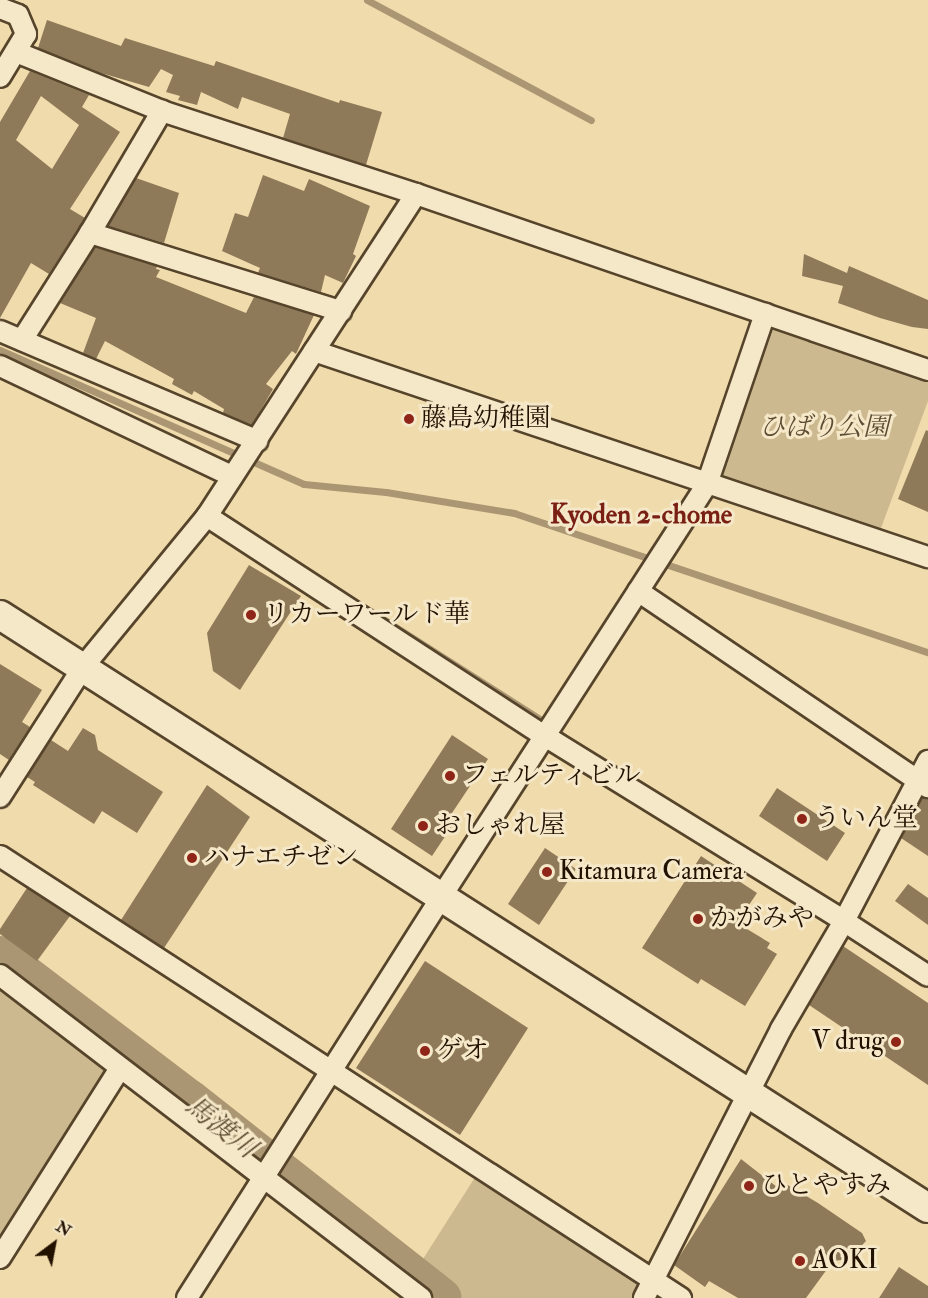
<!DOCTYPE html>
<meta charset="utf-8">
<style>
body{margin:0}
#map{position:relative;width:928px;height:1298px;overflow:hidden;background:#f0dbac;font-family:"IM FELL Double Pica","Noto Serif JP",serif}
div>[style]{position:absolute}
.green>*{inset:0;background:#cdb98f}
.stream>*{height:7px;margin:-3.5px;padding:0 3.5px;transform-origin:3.5px;border-radius:3.5px;background:#aa9672}
.river>*{height:40px;margin:-20px;padding:0 20px;transform-origin:20px;border-radius:20px;background:#aa9672}
.building>*{inset:0;background:#8e7a59}
.roads{filter:drop-shadow(2px 0 #56442b) drop-shadow(-2px 0 #56442b) drop-shadow(0 2px #56442b) drop-shadow(0 -2px #56442b)}
.street>*{height:20px;margin:-10px;padding:0 10px;transform-origin:10px;border-radius:10px;background:#f5e8c9}
.secondary>*{height:28px;margin:-14px;padding:0 14px;transform-origin:14px;border-radius:14px;background:#f5e8c9}
.dots>*{width:16px;height:16px;translate:-50% -50%;box-sizing:border-box;border:3px solid #f5e8c9;border-radius:50%}
span{translate:-50% -50%;white-space:nowrap;text-align:center;line-height:1.15;-webkit-text-stroke:6px #f5e8c9;paint-order:stroke}
.poi-label{font-size:26px;color:#231100}
.left{translate:0 -50%;text-align:left}
.right{translate:-100% -50%;text-align:right}
.park-label{font-size:26px;color:#5e4c32;font-style:italic}
.neighbourhood-label{font-size:27px;color:#7a1f14;font-weight:700}
.water-label{font-size:27px;color:#604d33;font-style:italic}
.north{position:absolute;left:24px;top:1214px;width:60px;height:60px;-webkit-text-stroke:4px #f5e8c9;paint-order:stroke;rotate:32deg;font-size:16px;font-weight:700;line-height:24px;text-align:center;color:#231100}
.north::after{content:'';display:block;margin:auto;width:21px;height:27px;background:#231100;clip-path:polygon(50% 0,100% 100%,50% 72%,0 100%)}
</style>
<div id="map">
<div class="green">
<i style="clip-path:polygon(765px 314px,928px 370px,928px 401px,877px 539px,707px 484px)"></i>
<i style="clip-path:polygon(0 979px,115px 1069px,0 1251px)"></i>
<i style="clip-path:polygon(479px 1171px,680px 1298px,451px 1298px,416px 1270px)"></i>
</div>
<div class="stream">
<i style="left:367px;top:0;width:254px;rotate:28.2deg"></i>
<i style="left:0;top:350px;width:332px;rotate:23.8deg"></i>
<i style="left:304px;top:484px;width:82px;rotate:5.6deg"></i>
<i style="left:386px;top:492px;width:130px;rotate:9.3deg"></i>
<i style="left:514px;top:513px;width:437px;rotate:18.6deg"></i>
<i style="left:364px;top:607px;width:218px;rotate:32.5deg"></i>
<i style="left:548px;top:724px;width:26px;rotate:39deg"></i>
</div>
<div class="river">
<i style="left:0;top:956px;width:238px;rotate:37.2deg"></i>
<i style="left:190px;top:1100px;width:320px;rotate:38.2deg"></i>
</div>
<div class="building">
<i style="clip-path:polygon(47px 20px,121px 46px,125px 38px,214px 66px,216px 61px,339px 103px,340px 100px,382px 112px,366px 165px,283px 138px,290px 114px,242px 97px,238px 109px,201px 92px,197px 105px,178px 100px,180px 96px,166px 92px,173px 75px,161px 69px,149px 87px,101px 73px,38px 48px)"></i>
<i style="clip-path:polygon(evenodd,30px 71px,89px 95px,82px 107px,120px 132px,70px 209px,85px 218px,49px 274px,31px 263px,0 318px,0 122px,30px 71px,41px 96px,79px 125px,52px 169px,16px 140px,41px 96px)"></i>
<i style="clip-path:polygon(263px 175px,304px 191px,309px 179px,370px 206px,353px 254px,356px 256px,343px 283px,325px 275px,321px 292px,258px 273px,260px 268px,222px 251px,235px 213px,248px 217px)"></i>
<i style="clip-path:polygon(136px 178px,179px 193px,164px 243px,108px 226px)"></i>
<i style="clip-path:polygon(95px 247px,157px 266px,156px 269px,160px 270px,156px 277px,246px 313px,254px 297px,314px 315px,296px 354px,292px 351px,266px 384px,273px 389px,252px 425px,223px 413px,224px 409px,194px 391px,192px 395px,172px 384px,174px 379px,105px 341px,96px 359px,83px 353px,96px 318px,60px 303px)"></i>
<i style="clip-path:polygon(804px 254px,847px 273px,849px 266px,928px 300px,928px 329px,912px 327px,880px 318px,838px 303px,843px 286px,802px 276px)"></i>
<i style="clip-path:polygon(926px 430px,928px 431px,928px 512px,898px 499px)"></i>
<i style="clip-path:polygon(249px 565px,301px 596px,240px 690px,213px 671px,207px 633px)"></i>
<i style="clip-path:polygon(0 664px,42px 690px,22px 722px,30px 727px,9px 760px,0 754px)"></i>
<i style="clip-path:polygon(83px 728px,95px 735px,98px 750px,163px 792px,137px 833px,102px 811px,94px 824px,33px 785px,35px 782px,27px 777px,51px 740px,68px 751px)"></i>
<i style="clip-path:polygon(452px 735px,488px 759px,448px 819px,454px 823px,432px 856px,391px 829px)"></i>
<i style="clip-path:polygon(207px 785px,250px 817px,164px 948px,121px 920px)"></i>
<i style="clip-path:polygon(777px 788px,845px 833px,827px 861px,759px 816px)"></i>
<i style="clip-path:polygon(922px 797px,928px 799px,928px 856px,901px 838px)"></i>
<i style="clip-path:polygon(545px 848px,576px 869px,539px 925px,508px 904px)"></i>
<i style="clip-path:polygon(701px 856px,757px 893px,737px 923px,770px 943px,767px 948px,777px 954px,745px 1006px,701px 979px,698px 984px,642px 948px)"></i>
<i style="clip-path:polygon(908px 884px,928px 898px,928px 925px,895px 901px)"></i>
<i style="clip-path:polygon(27px 888px,70px 916px,37px 961px,0 934px,0 929px)"></i>
<i style="clip-path:polygon(843px 946px,928px 1003px,928px 1085px,809px 1005px)"></i>
<i style="clip-path:polygon(425px 961px,528px 1028px,460px 1135px,356px 1068px)"></i>
<i style="clip-path:polygon(741px 1159px,777px 1187px,781px 1181px,818px 1203px,862px 1233px,866px 1241px,849px 1259px,833px 1261px,806px 1298px,738px 1298px,709px 1281px,705px 1287px,674px 1265px)"></i>
<i style="clip-path:polygon(899px 1267px,928px 1286px,928px 1298px,879px 1298px)"></i>
</div>
<div class="roads">
<div class="street">
<i style="left:0;top:8px;width:19px;rotate:21deg"></i>
<i style="left:18px;top:15px;width:21px;rotate:67deg"></i>
<i style="left:26px;top:34px;width:50px;rotate:121.2deg"></i>
<i style="left:16px;top:52px;width:157px;rotate:22deg"></i>
<i style="left:162px;top:111px;width:267px;rotate:18.1deg"></i>
<i style="left:416px;top:194px;width:541px;rotate:18.97deg"></i>
<i style="left:90px;top:233px;width:263px;rotate:17.3deg"></i>
<i style="left:0;top:331px;width:280px;rotate:23.1deg"></i>
<i style="left:22px;top:340px;width:127px;rotate:-57.6deg"></i>
<i style="left:90px;top:233px;width:142px;rotate:-59.5deg"></i>
<i style="left:314px;top:351px;width:648px;rotate:18.55deg"></i>
<i style="left:0;top:366px;width:257px;rotate:25.4deg"></i>
<i style="left:207px;top:516px;width:403px;rotate:33.1deg"></i>
<i style="left:545px;top:736px;width:352px;rotate:31.7deg"></i>
<i style="left:844px;top:921px;width:100px;rotate:33.2deg"></i>
<i style="left:638px;top:591px;width:350px;rotate:34.1deg"></i>
<i style="left:0;top:797px;width:154px;rotate:-57.4deg"></i>
<i style="left:83px;top:667px;width:195px;rotate:-50.6deg"></i>
<i style="left:207px;top:516px;width:384px;rotate:-57deg"></i>
<i style="left:0;top:856px;width:812px;rotate:32.99deg"></i>
<i style="left:0;top:975px;width:531px;rotate:37.5deg"></i>
<i style="left:0;top:1258px;width:225px;rotate:-57.7deg"></i>
<i style="left:187px;top:1298px;width:475px;rotate:-57.6deg"></i>
<i style="left:441px;top:897px;width:491px;rotate:-57.2deg"></i>
<i style="left:707px;top:484px;width:180px;rotate:-71.2deg"></i>
<i style="left:644px;top:1298px;width:302px;rotate:-63deg"></i>
<i style="left:781px;top:1029px;width:125px;rotate:-59.7deg"></i>
<i style="left:844px;top:921px;width:181px;rotate:-62.3deg"></i>
</div>
<div class="secondary">
<i style="left:0;top:615px;width:1101px;rotate:32.58deg"></i>
</div>
</div>
<div class="dots">
<i style="left:409px;top:419px;background:#8f2418"></i>
<i style="left:251px;top:615px;background:#8f2418"></i>
<i style="left:450px;top:776px;background:#8f2418"></i>
<i style="left:802px;top:819px;background:#8f2418"></i>
<i style="left:423px;top:826px;background:#8f2418"></i>
<i style="left:192px;top:858px;background:#8f2418"></i>
<i style="left:547px;top:872px;background:#8f2418"></i>
<i style="left:698px;top:919px;background:#8f2418"></i>
<i style="left:896px;top:1042px;background:#8f2418"></i>
<i style="left:425px;top:1051px;background:#8f2418"></i>
<i style="left:749px;top:1186px;background:#8f2418"></i>
<i style="left:800px;top:1261px;background:#8f2418"></i>
</div>
<div class="poi-label">
<span class="left" style="left:421px;top:419px">藤島幼稚園</span>
<span class="left" style="left:263px;top:615px">リカーワールド華</span>
<span class="left" style="left:462px;top:776px">フェルティビル</span>
<span class="left" style="left:814px;top:819px">ういん堂</span>
<span class="left" style="left:435px;top:826px">おしゃれ屋</span>
<span class="left" style="left:204px;top:858px">ハナエチゼン</span>
<span class="left" style="left:559px;top:872px">Kitamura Camera</span>
<span class="left" style="left:710px;top:919px">かがみや</span>
<span class="right" style="left:884px;top:1042px">V drug</span>
<span class="left" style="left:437px;top:1051px">ゲオ</span>
<span class="left" style="left:761px;top:1186px">ひとやすみ</span>
<span class="left" style="left:812px;top:1261px">AOKI</span>
</div>
<div class="park-label">
<span style="left:824px;top:428px">ひばり公園</span>
</div>
<div class="neighbourhood-label">
<span style="left:641px;top:515px">Kyoden 2-chome</span>
</div>
<div class="water-label">
<span style="left:221px;top:1127px;rotate:38deg">馬渡川</span>
</div>
<div class="north">N</div>
</div>
